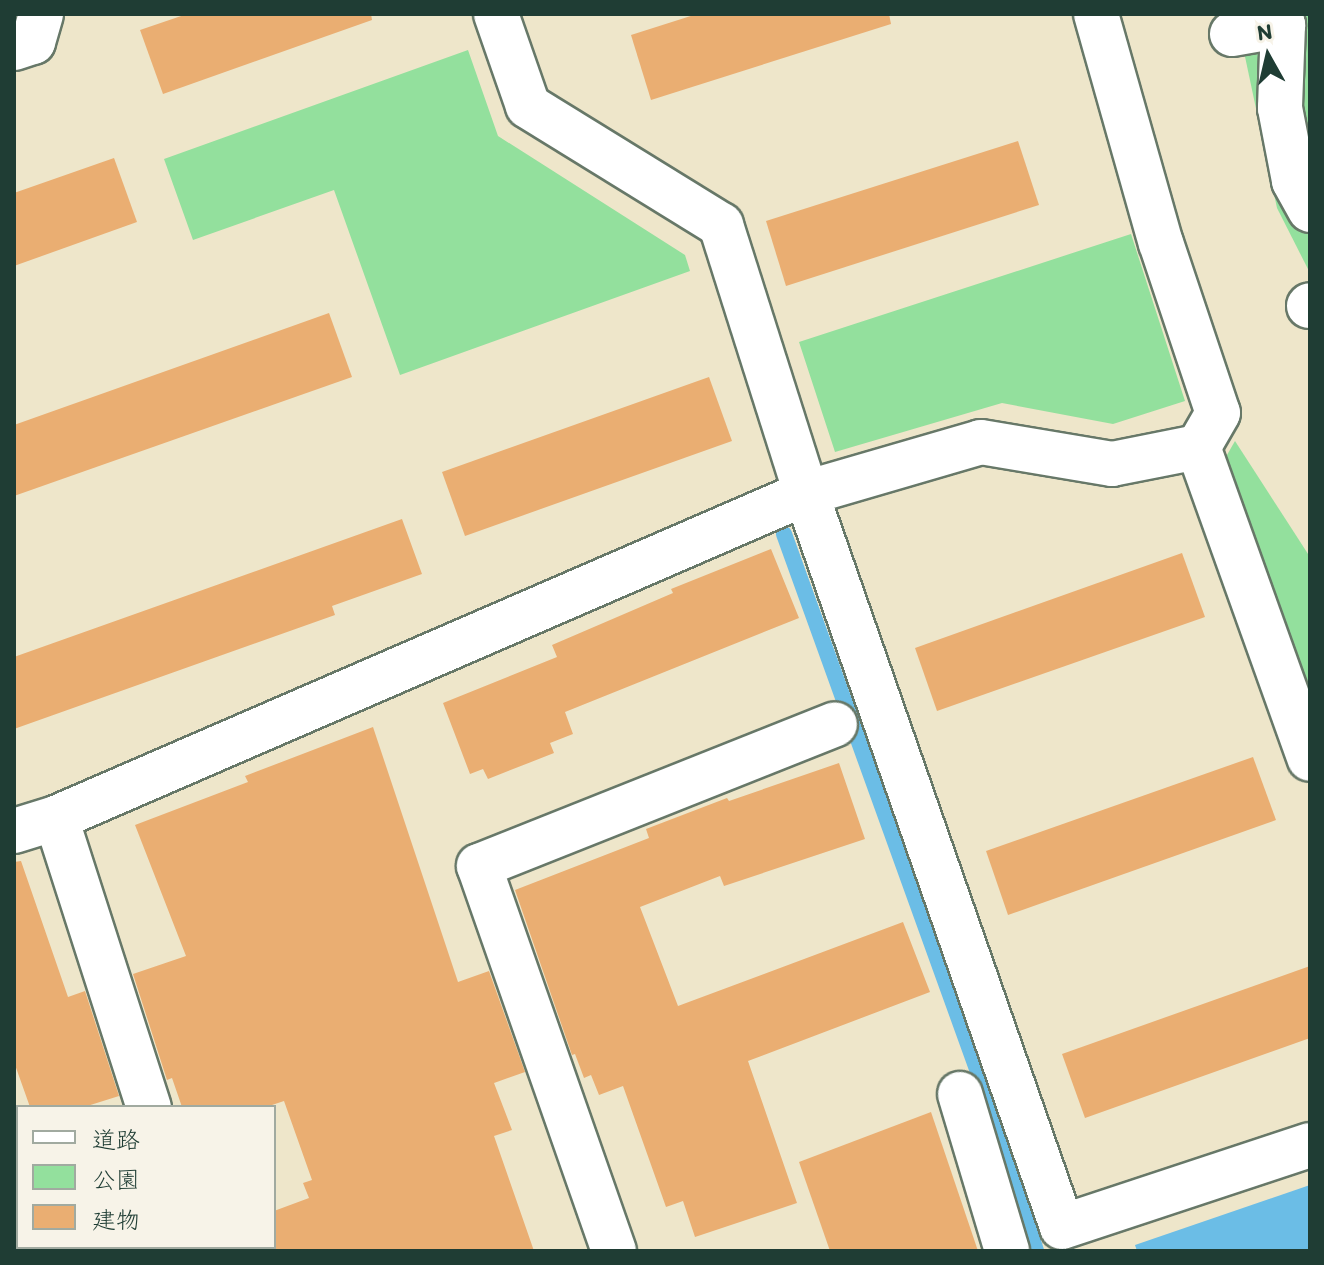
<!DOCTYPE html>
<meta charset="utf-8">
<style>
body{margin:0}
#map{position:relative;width:1324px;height:1265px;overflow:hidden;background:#eee6ca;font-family:Itim,"Klee One",sans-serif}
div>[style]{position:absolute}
.green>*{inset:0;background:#93e09d}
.water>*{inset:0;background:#6bbde6}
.stream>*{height:16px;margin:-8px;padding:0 8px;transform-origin:8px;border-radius:8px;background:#6bbde6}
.building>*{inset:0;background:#eaae72}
.roads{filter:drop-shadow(2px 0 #677868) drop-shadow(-2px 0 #677868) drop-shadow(0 2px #677868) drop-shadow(0 -2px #677868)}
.street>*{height:44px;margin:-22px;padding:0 22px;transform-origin:22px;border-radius:22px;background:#fff}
span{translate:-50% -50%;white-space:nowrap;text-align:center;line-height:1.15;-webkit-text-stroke:6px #f7f3e8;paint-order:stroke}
.frame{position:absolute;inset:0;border:16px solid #1f3d34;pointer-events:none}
.legend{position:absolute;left:16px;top:1105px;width:260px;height:144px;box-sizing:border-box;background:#f7f3e8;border:2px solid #a1aaa0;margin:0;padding:10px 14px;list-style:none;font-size:24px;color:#1f3d34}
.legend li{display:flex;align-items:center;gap:16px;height:40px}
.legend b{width:40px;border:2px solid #a1aaa0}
.north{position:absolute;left:1228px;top:16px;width:80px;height:80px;-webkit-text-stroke:6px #f7f3e8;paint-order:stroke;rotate:352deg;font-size:22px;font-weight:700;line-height:32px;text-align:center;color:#1f3d34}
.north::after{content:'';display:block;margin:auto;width:28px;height:36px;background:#1f3d34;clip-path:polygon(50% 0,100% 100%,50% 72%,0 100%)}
</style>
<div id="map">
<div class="green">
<i style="clip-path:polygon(1236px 14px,1310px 14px,1310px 273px,1277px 208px)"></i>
<i style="clip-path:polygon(468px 50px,498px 136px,685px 255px,690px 271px,400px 375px,334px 190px,193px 240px,164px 159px)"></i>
<i style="clip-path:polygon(1131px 234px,1185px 401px,1113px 424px,1002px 403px,835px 452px,799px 342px)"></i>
<i style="clip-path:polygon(1235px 441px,1310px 557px,1310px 720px,1219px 469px)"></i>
</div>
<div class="water">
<i style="clip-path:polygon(1310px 1185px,1310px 1251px,1137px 1251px,1135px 1245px)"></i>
</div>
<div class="stream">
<i style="left:784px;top:534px;width:598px;rotate:70.17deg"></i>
<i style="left:987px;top:1097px;width:162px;rotate:72.3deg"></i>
</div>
<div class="building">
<i style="clip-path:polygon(187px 14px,371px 14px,372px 20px,163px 94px,140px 30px)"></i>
<i style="clip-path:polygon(697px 14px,889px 14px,891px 24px,651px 100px,631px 35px)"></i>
<i style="clip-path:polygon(1018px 141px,1039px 205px,786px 286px,766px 221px)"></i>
<i style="clip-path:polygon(114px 158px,137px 222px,14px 266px,14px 193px)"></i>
<i style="clip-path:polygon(329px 313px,352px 377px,14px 496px,14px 425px)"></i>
<i style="clip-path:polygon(709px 377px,732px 441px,465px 536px,442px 472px)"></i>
<i style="clip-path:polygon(402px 519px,422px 574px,332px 606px,335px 615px,14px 729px,14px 657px)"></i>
<i style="clip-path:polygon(771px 549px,799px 618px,565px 712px,573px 734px,550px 743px,554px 753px,488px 779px,483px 769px,470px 774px,443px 703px,557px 657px,552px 645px,673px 593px,671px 589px)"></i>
<i style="clip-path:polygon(1182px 553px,1205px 617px,937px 711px,915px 648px)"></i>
<i style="clip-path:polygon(373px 727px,458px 982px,489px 971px,525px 1072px,494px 1083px,512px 1130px,494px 1136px,534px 1251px,274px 1251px,274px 1211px,309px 1198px,303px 1183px,312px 1180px,284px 1101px,266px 1107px,182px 1107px,172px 1078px,167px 1080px,133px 974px,186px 956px,135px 825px,248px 782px,245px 776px)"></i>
<i style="clip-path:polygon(1253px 757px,1276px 820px,1008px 915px,986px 851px)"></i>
<i style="clip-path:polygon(839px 763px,865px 839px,724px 886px,720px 876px,640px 907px,678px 1006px,903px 922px,930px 992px,748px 1061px,797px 1203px,695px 1237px,683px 1201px,666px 1207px,623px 1086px,599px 1095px,591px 1075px,584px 1078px,575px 1054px,572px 1055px,515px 890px,649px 838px,646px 829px,727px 798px,729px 801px)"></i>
<i style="clip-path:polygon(21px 861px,68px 997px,85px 991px,119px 1096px,84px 1107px,30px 1107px,14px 1062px,14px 862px)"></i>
<i style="clip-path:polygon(1310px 966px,1310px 1038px,1085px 1118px,1062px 1054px)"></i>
<i style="clip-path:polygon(931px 1112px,978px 1251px,830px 1251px,799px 1162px)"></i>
</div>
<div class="roads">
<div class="street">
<i style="left:496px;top:14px;width:97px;rotate:70.8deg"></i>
<i style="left:528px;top:106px;width:227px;rotate:31.7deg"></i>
<i style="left:721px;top:225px;width:281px;rotate:72.4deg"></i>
<i style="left:806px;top:493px;width:777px;rotate:70.77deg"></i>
<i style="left:1062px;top:1227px;width:261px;rotate:-18.3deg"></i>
<i style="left:1096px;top:14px;width:238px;rotate:74.2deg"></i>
<i style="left:1161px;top:243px;width:179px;rotate:71.5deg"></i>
<i style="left:1218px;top:413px;width:39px;rotate:120deg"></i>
<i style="left:1198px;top:447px;width:331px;rotate:70.3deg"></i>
<i style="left:1280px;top:14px;width:11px;rotate:75deg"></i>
<i style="left:1283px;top:25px;width:83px;rotate:92.1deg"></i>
<i style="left:1280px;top:108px;width:74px;rotate:79.1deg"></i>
<i style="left:1294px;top:181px;width:33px;rotate:61deg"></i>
<i style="left:1232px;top:34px;width:52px;rotate:-10deg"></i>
<i style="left:14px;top:48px;width:20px;rotate:-18deg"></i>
<i style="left:33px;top:42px;width:29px;rotate:-74deg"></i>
<i style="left:1309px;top:306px;width:1px;rotate:-45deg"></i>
<i style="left:56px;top:818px;width:304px;rotate:72.2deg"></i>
<i style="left:14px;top:831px;width:44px;rotate:-17.2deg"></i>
<i style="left:56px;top:818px;width:817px;rotate:-23.43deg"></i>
<i style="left:806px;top:493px;width:182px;rotate:-16.2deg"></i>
<i style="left:981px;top:442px;width:133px;rotate:9.5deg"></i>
<i style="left:1112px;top:464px;width:88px;rotate:-11.2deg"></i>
<i style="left:960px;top:1094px;width:164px;rotate:73.3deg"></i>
<i style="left:14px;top:1181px;width:14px;rotate:73deg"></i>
<i style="left:35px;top:1247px;width:4px;rotate:76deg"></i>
<i style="left:195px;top:1247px;width:4px;rotate:76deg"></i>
<i style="left:614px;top:1251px;width:408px;rotate:-109.3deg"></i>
<i style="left:479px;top:866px;width:383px;rotate:-21.7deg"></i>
</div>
</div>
<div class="frame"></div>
<ul class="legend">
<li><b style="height:10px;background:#fff"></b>道路</li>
<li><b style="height:22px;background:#93e09d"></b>公園</li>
<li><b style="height:22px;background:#eaae72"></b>建物</li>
</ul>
<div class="north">N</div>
</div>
